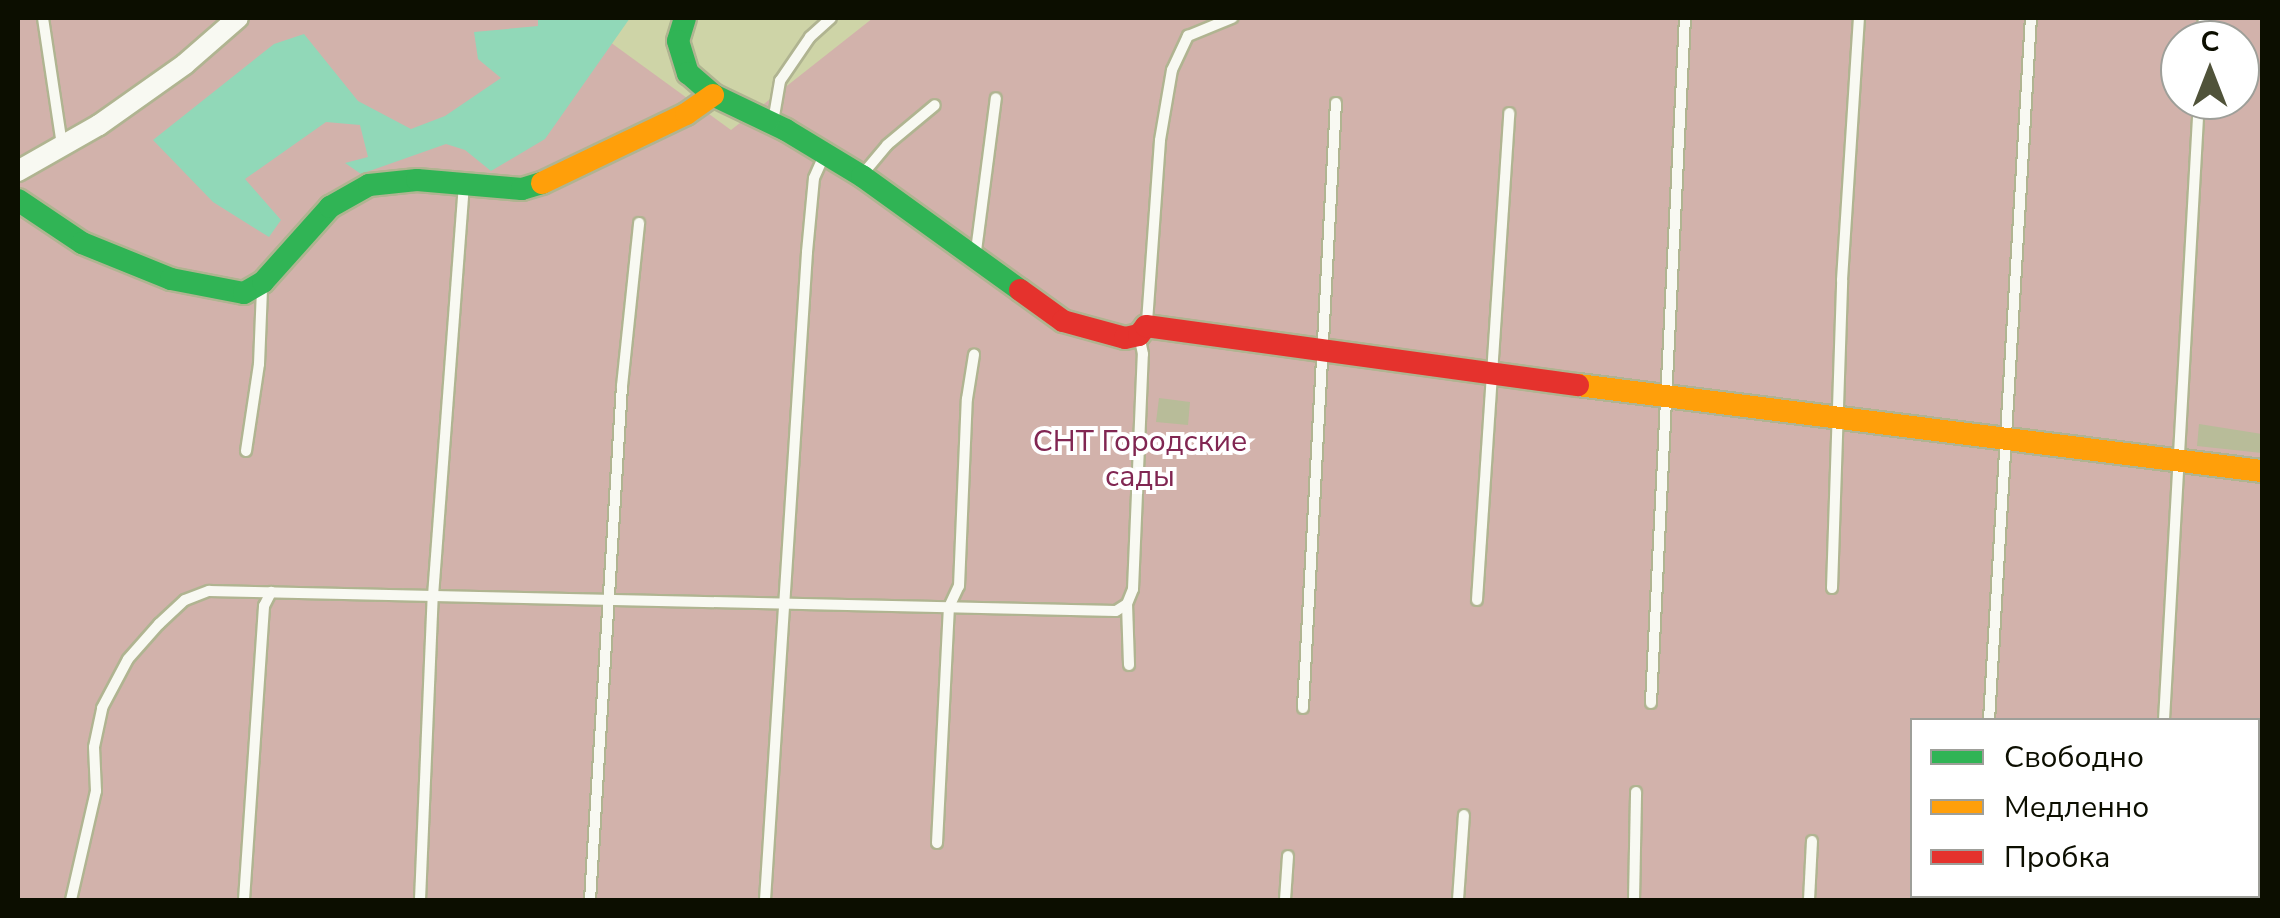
<!DOCTYPE html>
<meta charset="utf-8">
<style>
body{margin:0}
#map{position:relative;width:2280px;height:918px;overflow:hidden;background:#ced4a7;font-family:"Nunito Sans",sans-serif}
div>[style]{position:absolute}
.green>*{inset:0;background:#d2b2ab}
.water>*{inset:0;background:#91d8b8}
.building>*{inset:0;background:#b8bc99}
.roads{filter:drop-shadow(2px 0 #b0b491) drop-shadow(-2px 0 #b0b491) drop-shadow(0 2px #b0b491) drop-shadow(0 -2px #b0b491)}
.lane>*{height:10px;margin:-5px;padding:0 5px;transform-origin:5px;border-radius:5px;background:#f8f9f2}
.street>*{height:20px;margin:-10px;padding:0 10px;transform-origin:10px;border-radius:10px;background:#f8f9f2}
.fast>*{height:22px;margin:-11px;padding:0 11px;transform-origin:11px;border-radius:11px;background:#30b455}
.slow>*{height:22px;margin:-11px;padding:0 11px;transform-origin:11px;border-radius:11px;background:#ff9f0a}
.jam>*{height:22px;margin:-11px;padding:0 11px;transform-origin:11px;border-radius:11px;background:#e5322d}
span{translate:-50% -50%;white-space:nowrap;text-align:center;line-height:1.15;-webkit-text-stroke:8px #fff;paint-order:stroke}
.park-label{font-size:30px;color:#812652}
.frame{position:absolute;inset:0;border:20px solid #0c0e00;pointer-events:none}
.legend{position:absolute;left:1910px;top:718px;width:350px;height:180px;box-sizing:border-box;background:#fff;border:2px solid #9e9f99;margin:0;padding:12px 18px;list-style:none;font-size:30px;color:#0c0e00}
.legend li{display:flex;align-items:center;gap:20px;height:50px}
.legend b{width:50px;border:2px solid #9e9f99}
.north{position:absolute;left:2160px;top:20px;width:100px;height:100px;box-sizing:border-box;background:#fff;border:2px solid #9e9f99;border-radius:50%;rotate:0deg;font-size:28px;font-weight:700;line-height:40px;text-align:center;color:#0c0e00}
.north::after{content:'';display:block;margin:auto;width:35px;height:45px;background:#50533a;clip-path:polygon(50% 0,100% 100%,50% 72%,0 100%)}
</style>
<div id="map">
<div class="green">
<i style="clip-path:polygon(evenodd,18px 18px,577px 18px,731px 130px,873px 18px,2262px 18px,2262px 900px,18px 900px,18px 18px,2180px 40px,2240px 40px,2240px 100px,2180px 100px,2180px 40px,18px 18px,1912px 720px,2258px 720px,2258px 896px,1912px 896px,1912px 720px)"></i>
</div>
<div class="water">
<i style="clip-path:polygon(538px 18px,630px 18px,545px 139px,491px 171px,465px 150px,446px 144px,361px 174px,345px 163px,368px 157px,360px 125px,326px 122px,245px 179px,281px 220px,269px 237px,213px 202px,153px 140px,274px 44px,304px 34px,358px 101px,411px 129px,445px 116px,501px 78px,478px 59px,474px 32px,538px 26px)"></i>
</div>
<div class="building">
<i style="clip-path:polygon(1159px 398px,1190px 402px,1188px 425px,1156px 422px)"></i>
<i style="clip-path:polygon(2199px 424px,2262px 434px,2262px 453px,2197px 446px)"></i>
</div>
<div class="roads">
<div class="lane">
<i style="left:43px;top:18px;width:128px;rotate:81.5deg"></i>
<i style="left:2202px;top:40px;width:22px;rotate:-85deg"></i>
<i style="left:773px;top:122px;width:42px;rotate:-80.3deg"></i>
<i style="left:780px;top:81px;width:53px;rotate:-55.7deg"></i>
<i style="left:810px;top:37px;width:28px;rotate:-42deg"></i>
<i style="left:862px;top:175px;width:39px;rotate:-50deg"></i>
<i style="left:887px;top:145px;width:62px;rotate:-39.8deg"></i>
<i style="left:976px;top:251px;width:154px;rotate:-82.6deg"></i>
<i style="left:1147px;top:322px;width:182px;rotate:-85.9deg"></i>
<i style="left:1160px;top:140px;width:71px;rotate:-80.3deg"></i>
<i style="left:1172px;top:70px;width:38px;rotate:-65deg"></i>
<i style="left:1188px;top:36px;width:48px;rotate:-22.2deg"></i>
<i style="left:246px;top:451px;width:88px;rotate:-81.5deg"></i>
<i style="left:259px;top:364px;width:75px;rotate:-87.7deg"></i>
<i style="left:1832px;top:588px;width:308px;rotate:-88.1deg"></i>
<i style="left:1842px;top:280px;width:263px;rotate:-86.3deg"></i>
<i style="left:1477px;top:600px;width:488px;rotate:-86.2deg"></i>
<i style="left:1127px;top:604px;width:61px;rotate:88.1deg"></i>
<i style="left:1651px;top:703px;width:686px;rotate:-87.16deg"></i>
<i style="left:1303px;top:708px;width:606px;rotate:-86.88deg"></i>
<i style="left:1989px;top:720px;width:703px;rotate:-86.58deg"></i>
<i style="left:2164px;top:720px;width:621px;rotate:-86.77deg"></i>
<i style="left:937px;top:843px;width:236px;rotate:-87.1deg"></i>
<i style="left:949px;top:607px;width:23px;rotate:-65deg"></i>
<i style="left:959px;top:586px;width:187px;rotate:-87.6deg"></i>
<i style="left:967px;top:399px;width:45px;rotate:-81deg"></i>
<i style="left:2153px;top:896px;width:4px;rotate:90deg"></i>
<i style="left:71px;top:900px;width:112px;rotate:-77.1deg"></i>
<i style="left:96px;top:791px;width:44px;rotate:-92.6deg"></i>
<i style="left:94px;top:747px;width:40px;rotate:-78deg"></i>
<i style="left:102px;top:708px;width:55px;rotate:-62deg"></i>
<i style="left:128px;top:659px;width:47px;rotate:-48.5deg"></i>
<i style="left:159px;top:624px;width:35px;rotate:-43deg"></i>
<i style="left:185px;top:600px;width:26px;rotate:-21deg"></i>
<i style="left:209px;top:591px;width:907px;rotate:1.26deg"></i>
<i style="left:1116px;top:611px;width:13px;rotate:-32deg"></i>
<i style="left:1127px;top:604px;width:16px;rotate:-68deg"></i>
<i style="left:1133px;top:589px;width:235px;rotate:-87.6deg"></i>
<i style="left:1143px;top:354px;width:19px;rotate:-102deg"></i>
<i style="left:244px;top:900px;width:295px;rotate:-86.1deg"></i>
<i style="left:264px;top:606px;width:16px;rotate:-63deg"></i>
<i style="left:420px;top:900px;width:304px;rotate:-87.6deg"></i>
<i style="left:433px;top:596px;width:409px;rotate:-85.7deg"></i>
<i style="left:590px;top:900px;width:515px;rotate:-86.44deg"></i>
<i style="left:622px;top:386px;width:164px;rotate:-84deg"></i>
<i style="left:765px;top:900px;width:649px;rotate:-86.29deg"></i>
<i style="left:807px;top:252px;width:74px;rotate:-84.6deg"></i>
<i style="left:814px;top:178px;width:22px;rotate:-66deg"></i>
<i style="left:1285px;top:900px;width:44px;rotate:-86.1deg"></i>
<i style="left:1458px;top:900px;width:85px;rotate:-86deg"></i>
<i style="left:1634px;top:900px;width:108px;rotate:-88.9deg"></i>
<i style="left:1809px;top:900px;width:59px;rotate:-87.1deg"></i>
</div>
<div class="street">
<i style="left:18px;top:171px;width:93px;rotate:-29.6deg"></i>
<i style="left:99px;top:125px;width:105px;rotate:-35.3deg"></i>
<i style="left:185px;top:64px;width:70px;rotate:-41deg"></i>
</div>
<div class="fast">
<i style="left:685px;top:18px;width:24px;rotate:107deg"></i>
<i style="left:678px;top:41px;width:34px;rotate:73deg"></i>
<i style="left:688px;top:73px;width:33px;rotate:41deg"></i>
<i style="left:713px;top:95px;width:81px;rotate:25.6deg"></i>
<i style="left:786px;top:130px;width:89px;rotate:31.2deg"></i>
<i style="left:862px;top:176px;width:195px;rotate:35.8deg"></i>
<i style="left:18px;top:200px;width:77px;rotate:33.9deg"></i>
<i style="left:82px;top:243px;width:96px;rotate:22deg"></i>
<i style="left:171px;top:279px;width:74px;rotate:10.9deg"></i>
<i style="left:244px;top:293px;width:22px;rotate:-30deg"></i>
<i style="left:263px;top:282px;width:101px;rotate:-48.2deg"></i>
<i style="left:330px;top:207px;width:45px;rotate:-29.4deg"></i>
<i style="left:369px;top:185px;width:48px;rotate:-5.9deg"></i>
<i style="left:417px;top:180px;width:105px;rotate:4.9deg"></i>
<i style="left:522px;top:189px;width:21px;rotate:-17deg"></i>
</div>
<div class="slow">
<i style="left:542px;top:183px;width:160px;rotate:-25.6deg"></i>
<i style="left:686px;top:114px;width:33px;rotate:-35deg"></i>
<i style="left:1578px;top:385px;width:689px;rotate:7.17deg"></i>
</div>
<div class="jam">
<i style="left:1020px;top:290px;width:53px;rotate:35.8deg"></i>
<i style="left:1063px;top:321px;width:64px;rotate:15.3deg"></i>
<i style="left:1125px;top:338px;width:14px;rotate:-12deg"></i>
<i style="left:1139px;top:335px;width:11px;rotate:-52deg"></i>
<i style="left:1146px;top:326px;width:436px;rotate:7.8deg"></i>
</div>
</div>
<div class="park-label">
<span style="left:1140px;top:459px">СНТ Городские<br>сады</span>
</div>
<div class="frame"></div>
<ul class="legend">
<li><b style="height:12px;background:#30b455"></b>Свободно</li>
<li><b style="height:12px;background:#ff9f0a"></b>Медленно</li>
<li><b style="height:12px;background:#e5322d"></b>Пробка</li>
</ul>
<div class="north">С</div>
</div>
